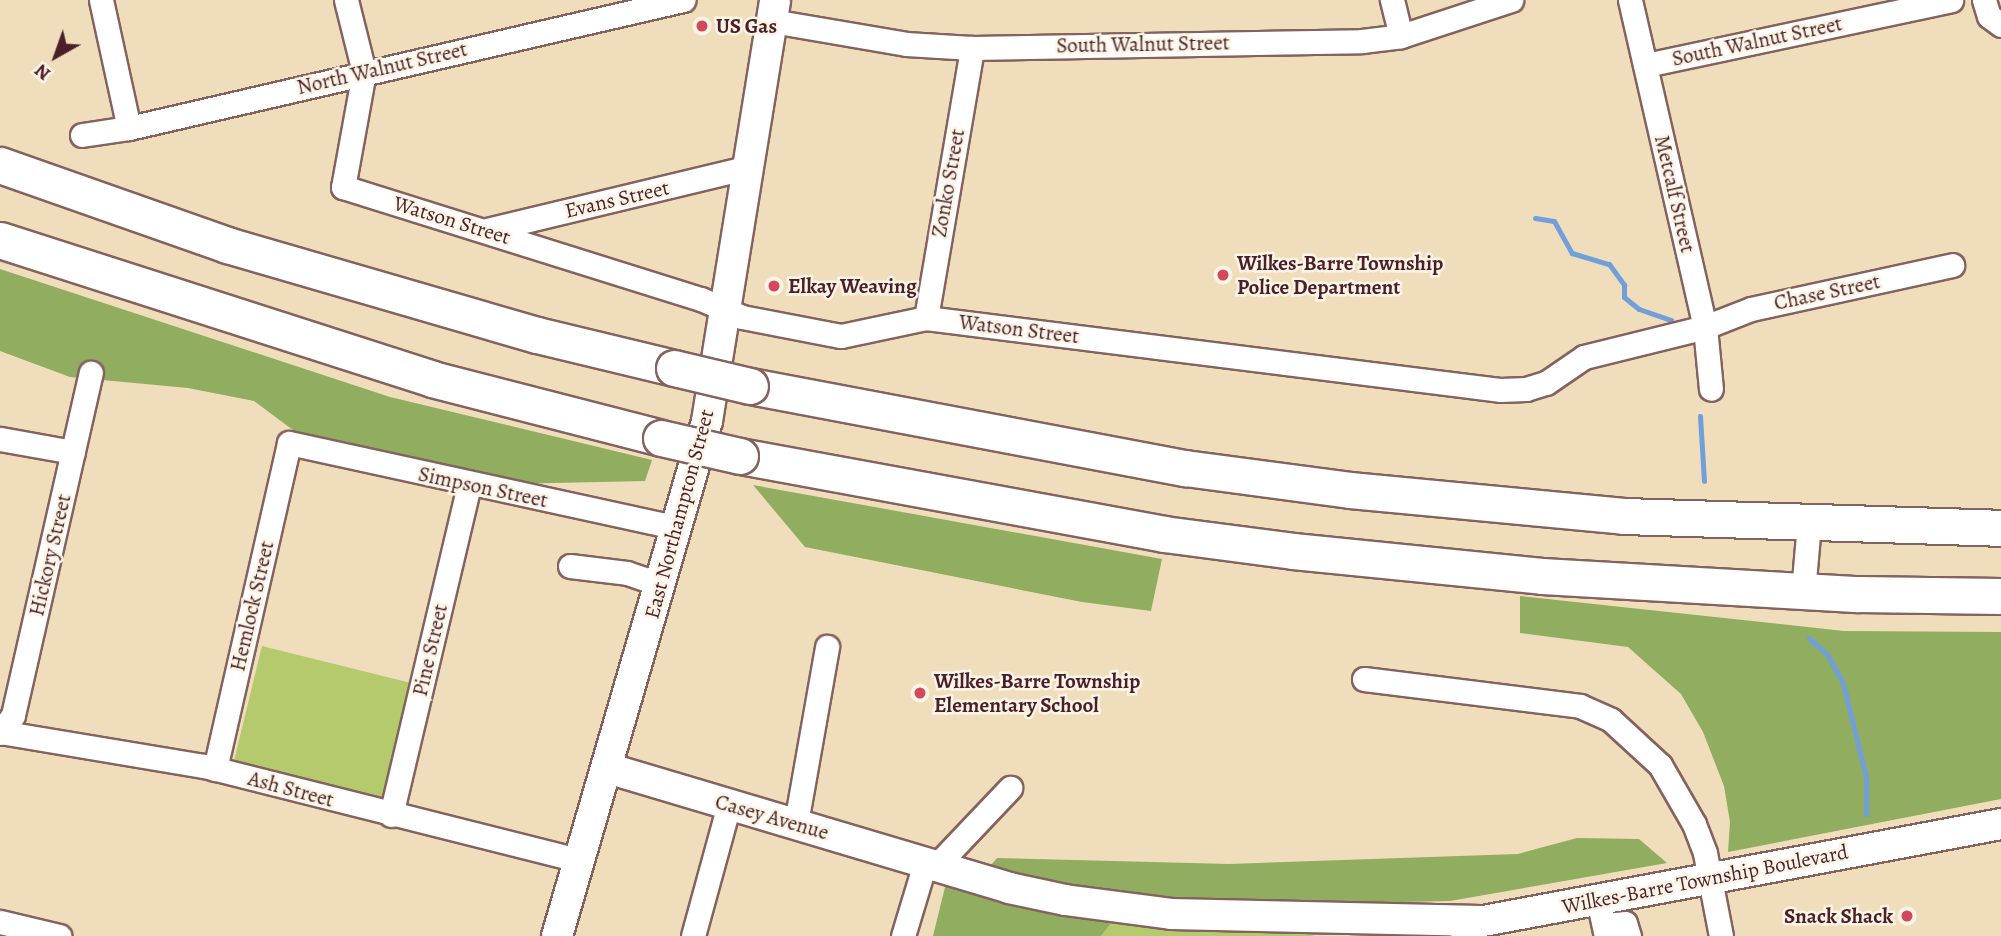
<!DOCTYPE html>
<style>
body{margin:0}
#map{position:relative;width:2001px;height:936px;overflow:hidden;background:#f0ddbc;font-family:Alegreya,serif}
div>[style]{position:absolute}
.green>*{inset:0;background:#b5c96d}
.forest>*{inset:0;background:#90ad60}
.stream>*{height:5px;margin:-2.5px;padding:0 2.5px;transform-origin:2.5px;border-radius:2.5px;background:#709fd9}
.roads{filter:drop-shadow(2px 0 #84625e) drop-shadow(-2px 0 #84625e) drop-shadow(0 2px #84625e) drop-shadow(0 -2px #84625e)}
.minor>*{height:23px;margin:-11.5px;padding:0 11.5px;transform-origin:11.5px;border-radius:11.5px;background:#fff}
.major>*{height:30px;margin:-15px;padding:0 15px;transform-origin:15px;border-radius:15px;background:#fff}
.highway>*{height:35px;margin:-17.5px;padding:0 17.5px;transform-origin:17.5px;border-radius:17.5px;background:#fff}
.bridges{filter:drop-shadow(2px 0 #84625e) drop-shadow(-2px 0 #84625e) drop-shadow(0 2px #84625e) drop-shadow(0 -2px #84625e)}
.highway-bridge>*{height:35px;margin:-17.5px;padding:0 17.5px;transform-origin:17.5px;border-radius:17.5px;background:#fff}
.dots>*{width:19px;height:19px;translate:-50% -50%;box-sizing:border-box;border:4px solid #fcf5e5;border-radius:50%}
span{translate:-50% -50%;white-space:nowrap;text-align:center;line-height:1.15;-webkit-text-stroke:5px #fcf5e5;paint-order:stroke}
.poi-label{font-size:21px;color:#4a1f2b;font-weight:700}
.left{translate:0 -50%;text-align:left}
.right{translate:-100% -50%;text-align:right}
.street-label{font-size:21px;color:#4a1f2b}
.north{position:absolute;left:21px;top:21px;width:70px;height:70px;-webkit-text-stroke:5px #fcf5e5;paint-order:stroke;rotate:220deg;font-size:19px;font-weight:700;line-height:28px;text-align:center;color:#4a1f2b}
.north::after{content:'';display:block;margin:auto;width:24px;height:32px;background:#4a1f2b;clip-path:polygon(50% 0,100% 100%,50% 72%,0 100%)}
</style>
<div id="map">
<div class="green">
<i style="clip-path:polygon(262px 646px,415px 684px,386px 803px,233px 765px)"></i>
<i style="clip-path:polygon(1112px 922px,1220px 930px,1339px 930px,1310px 936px,1101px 936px)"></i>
</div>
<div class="forest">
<i style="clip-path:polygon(0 269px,390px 397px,652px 460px,645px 481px,506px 484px,305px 439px,254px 401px,188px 388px,70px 377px,0 351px)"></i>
<i style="clip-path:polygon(753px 485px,1162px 559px,1151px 611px,1082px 602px,805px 547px)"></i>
<i style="clip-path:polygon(1520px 596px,1844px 631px,2001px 632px,2001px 799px,1728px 852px,1730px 822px,1724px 786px,1703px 732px,1681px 694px,1628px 647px,1520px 633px)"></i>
<i style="clip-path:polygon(1577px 838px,1639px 839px,1667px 863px,1450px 901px,1353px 903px,1203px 903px,1090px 892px,991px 865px,997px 858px,1229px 864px,1518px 854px)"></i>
<i style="clip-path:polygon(946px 883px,1024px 906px,1112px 922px,1101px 936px,933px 936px)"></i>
</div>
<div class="stream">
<i style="left:1535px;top:218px;width:19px;rotate:9deg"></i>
<i style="left:1554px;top:221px;width:37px;rotate:61deg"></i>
<i style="left:1572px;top:253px;width:39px;rotate:17deg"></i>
<i style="left:1609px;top:264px;width:26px;rotate:54deg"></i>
<i style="left:1624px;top:285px;width:12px;rotate:90deg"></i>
<i style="left:1624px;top:297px;width:19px;rotate:39deg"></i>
<i style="left:1639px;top:309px;width:34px;rotate:19deg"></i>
<i style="left:1700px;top:416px;width:65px;rotate:86.5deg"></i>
<i style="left:1809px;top:638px;width:24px;rotate:42deg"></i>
<i style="left:1827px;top:654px;width:33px;rotate:61deg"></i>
<i style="left:1843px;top:683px;width:97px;rotate:76.3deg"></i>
<i style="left:1866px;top:777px;width:37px;rotate:90deg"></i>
</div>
<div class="roads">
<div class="minor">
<i style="left:101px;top:0;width:131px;rotate:77.7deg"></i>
<i style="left:346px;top:0;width:74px;rotate:76deg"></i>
<i style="left:364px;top:72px;width:117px;rotate:100.3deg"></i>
<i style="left:343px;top:187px;width:375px;rotate:17.4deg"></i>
<i style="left:701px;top:299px;width:45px;rotate:23.7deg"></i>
<i style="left:742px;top:317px;width:101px;rotate:10.9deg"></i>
<i style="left:841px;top:336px;width:87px;rotate:-12deg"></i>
<i style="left:926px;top:318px;width:578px;rotate:7.15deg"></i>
<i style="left:1500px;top:390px;width:26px;rotate:-2deg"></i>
<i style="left:1526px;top:389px;width:21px;rotate:-17deg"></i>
<i style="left:1546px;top:383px;width:46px;rotate:-34.4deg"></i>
<i style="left:1584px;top:357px;width:125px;rotate:-13.9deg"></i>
<i style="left:1705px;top:327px;width:49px;rotate:-21.4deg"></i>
<i style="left:1751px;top:309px;width:206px;rotate:-12.3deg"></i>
<i style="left:1392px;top:0;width:37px;rotate:76deg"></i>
<i style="left:1630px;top:0;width:335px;rotate:77.1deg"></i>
<i style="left:1705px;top:327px;width:62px;rotate:84.5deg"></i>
<i style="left:1984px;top:0;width:17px;rotate:73deg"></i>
<i style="left:1989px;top:16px;width:15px;rotate:37deg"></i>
<i style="left:772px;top:21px;width:136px;rotate:9.7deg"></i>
<i style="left:906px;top:44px;width:66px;rotate:3.5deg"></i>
<i style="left:972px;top:48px;width:390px;rotate:-1deg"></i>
<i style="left:1362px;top:41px;width:39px;rotate:-7deg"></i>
<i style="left:1401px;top:36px;width:116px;rotate:-18.1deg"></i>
<i style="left:1646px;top:65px;width:312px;rotate:-12deg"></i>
<i style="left:82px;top:135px;width:48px;rotate:-8.5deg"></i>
<i style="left:129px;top:128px;width:569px;rotate:-13.01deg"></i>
<i style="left:487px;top:230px;width:266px;rotate:-13.5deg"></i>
<i style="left:926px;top:318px;width:274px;rotate:-80.3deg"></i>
<i style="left:0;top:439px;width:74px;rotate:10.1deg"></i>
<i style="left:570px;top:566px;width:57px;rotate:7deg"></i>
<i style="left:627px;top:573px;width:36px;rotate:19deg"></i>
<i style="left:1803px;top:592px;width:69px;rotate:-85deg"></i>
<i style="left:1364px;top:679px;width:218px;rotate:7.1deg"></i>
<i style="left:1580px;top:706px;width:34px;rotate:24deg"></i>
<i style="left:1611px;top:720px;width:67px;rotate:42.6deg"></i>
<i style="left:1660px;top:765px;width:68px;rotate:60deg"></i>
<i style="left:1694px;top:824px;width:31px;rotate:69deg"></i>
<i style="left:1705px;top:853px;width:85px;rotate:79.1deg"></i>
<i style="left:0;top:732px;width:207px;rotate:9.5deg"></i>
<i style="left:204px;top:766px;width:387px;rotate:14.1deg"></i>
<i style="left:0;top:733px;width:22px;rotate:-54deg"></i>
<i style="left:13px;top:715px;width:351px;rotate:-77.2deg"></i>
<i style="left:215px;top:769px;width:334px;rotate:-77.2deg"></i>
<i style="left:289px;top:443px;width:398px;rotate:12.3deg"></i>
<i style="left:391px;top:815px;width:338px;rotate:-76.7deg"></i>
<i style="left:796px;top:823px;width:179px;rotate:-80deg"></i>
<i style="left:936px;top:866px;width:108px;rotate:-46.5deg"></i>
<i style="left:1598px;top:899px;width:38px;rotate:78deg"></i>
<i style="left:0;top:922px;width:61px;rotate:13.3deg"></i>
<i style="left:1604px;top:925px;width:21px;rotate:-5deg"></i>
<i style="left:1625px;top:923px;width:14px;rotate:73deg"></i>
<i style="left:693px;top:936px;width:137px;rotate:-74.7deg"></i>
<i style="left:903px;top:936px;width:76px;rotate:-73.2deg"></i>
</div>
<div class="major">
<i style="left:607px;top:768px;width:420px;rotate:16.6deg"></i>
<i style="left:1009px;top:888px;width:57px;rotate:12.1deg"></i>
<i style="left:1065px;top:900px;width:107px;rotate:7.5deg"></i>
<i style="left:1171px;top:914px;width:310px;rotate:1.3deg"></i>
<i style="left:1462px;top:925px;width:548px;rotate:-10.61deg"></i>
<i style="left:557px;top:936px;width:536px;rotate:-73.76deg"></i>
<i style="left:707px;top:421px;width:426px;rotate:-80.8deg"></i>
</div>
<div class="highway">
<i style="left:0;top:165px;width:241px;rotate:19.4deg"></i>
<i style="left:227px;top:245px;width:323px;rotate:16.2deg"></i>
<i style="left:537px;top:335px;width:141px;rotate:13.5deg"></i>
<i style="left:0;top:240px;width:454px;rotate:17.8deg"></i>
<i style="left:432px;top:379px;width:236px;rotate:14.4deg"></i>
<i style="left:750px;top:386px;width:443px;rotate:10.7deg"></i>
<i style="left:1185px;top:468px;width:166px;rotate:7.6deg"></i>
<i style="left:1350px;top:490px;width:275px;rotate:5.4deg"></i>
<i style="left:1624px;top:516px;width:377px;rotate:1.8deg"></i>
<i style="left:740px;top:456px;width:431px;rotate:10.4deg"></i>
<i style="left:1164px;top:534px;width:130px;rotate:7.5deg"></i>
<i style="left:1293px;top:551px;width:250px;rotate:5.7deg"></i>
<i style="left:1542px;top:576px;width:317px;rotate:3.3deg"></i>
<i style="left:1858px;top:594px;width:143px;rotate:0.8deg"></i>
</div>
</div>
<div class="bridges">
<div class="highway-bridge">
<i style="left:674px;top:368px;width:78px;rotate:13.3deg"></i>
<i style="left:661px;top:438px;width:81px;rotate:12.8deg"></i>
</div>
</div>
<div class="dots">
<i style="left:702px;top:26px;background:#d1495b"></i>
<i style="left:1223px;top:275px;background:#d1495b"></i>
<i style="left:774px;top:286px;background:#d1495b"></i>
<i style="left:920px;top:693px;background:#d1495b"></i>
<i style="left:1907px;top:916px;background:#d1495b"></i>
</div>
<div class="poi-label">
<span class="left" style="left:716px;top:26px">US Gas</span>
<span class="left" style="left:1237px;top:275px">Wilkes-Barre Township<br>Police Department</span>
<span class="left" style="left:788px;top:286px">Elkay Weaving</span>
<span class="left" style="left:934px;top:693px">Wilkes-Barre Township<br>Elementary School</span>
<span class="right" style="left:1893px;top:916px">Snack Shack</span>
</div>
<div class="street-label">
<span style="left:1757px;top:41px;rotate:-12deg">South Walnut Street</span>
<span style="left:1143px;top:44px;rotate:-1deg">South Walnut Street</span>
<span style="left:382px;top:68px;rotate:-13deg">North Walnut Street</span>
<span style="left:948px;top:183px;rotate:-80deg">Zonko Street</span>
<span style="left:1675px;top:194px;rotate:77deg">Metcalf Street</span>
<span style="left:617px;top:199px;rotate:-13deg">Evans Street</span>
<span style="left:452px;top:220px;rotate:17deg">Watson Street</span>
<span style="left:1827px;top:292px;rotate:-12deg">Chase Street</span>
<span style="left:1019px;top:329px;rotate:7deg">Watson Street</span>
<span style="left:483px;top:487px;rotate:12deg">Simpson Street</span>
<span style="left:679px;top:514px;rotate:-75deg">East Northampton Street</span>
<span style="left:50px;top:555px;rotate:-77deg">Hickory Street</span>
<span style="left:252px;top:606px;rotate:-77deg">Hemlock Street</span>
<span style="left:430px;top:650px;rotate:-77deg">Pine Street</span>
<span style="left:291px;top:789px;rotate:15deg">Ash Street</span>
<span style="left:772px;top:817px;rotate:16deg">Casey Avenue</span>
<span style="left:1705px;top:879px;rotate:-11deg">Wilkes-Barre Township Boulevard</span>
</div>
<div class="north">N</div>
</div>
